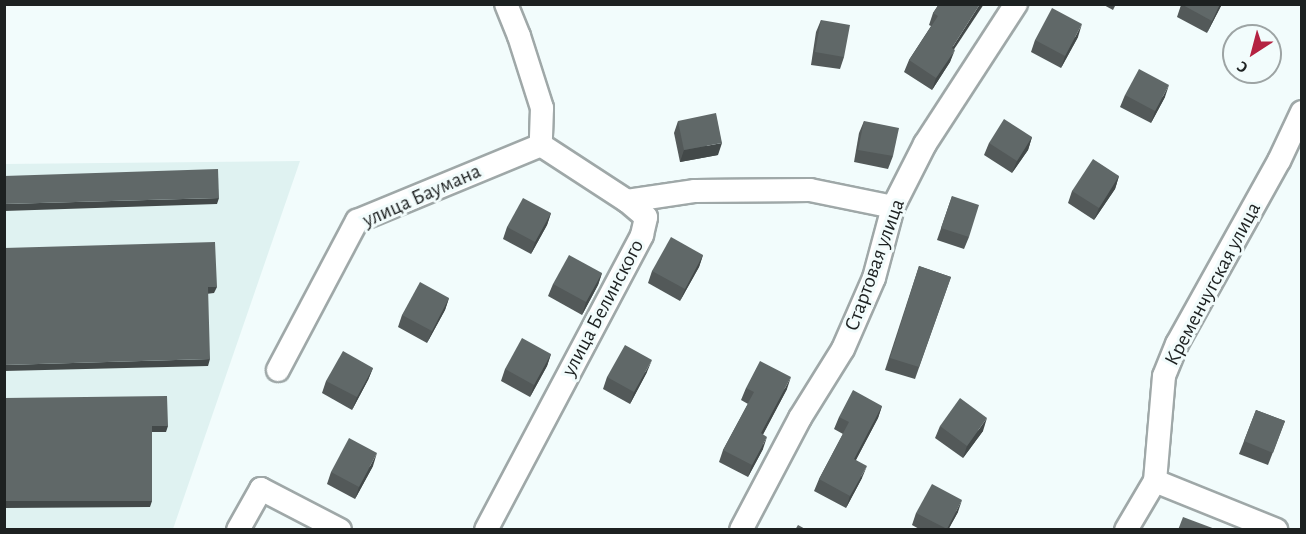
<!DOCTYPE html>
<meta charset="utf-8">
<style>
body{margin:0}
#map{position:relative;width:1306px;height:534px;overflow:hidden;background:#f2fcfc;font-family:"Alegreya Sans",sans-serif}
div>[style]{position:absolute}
.built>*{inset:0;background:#dff2f1}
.roads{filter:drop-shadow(2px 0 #9fa8a8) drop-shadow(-2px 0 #9fa8a8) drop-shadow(0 2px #9fa8a8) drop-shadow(0 -2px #9fa8a8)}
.street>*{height:22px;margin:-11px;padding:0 11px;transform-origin:11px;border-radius:11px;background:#fff}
.wall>*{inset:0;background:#535959}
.shaded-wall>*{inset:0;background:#434949}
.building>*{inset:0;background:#606868}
span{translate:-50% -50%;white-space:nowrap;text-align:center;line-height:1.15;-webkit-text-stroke:6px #f2fcfc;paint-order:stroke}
.street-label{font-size:21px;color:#1d2121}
.frame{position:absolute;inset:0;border:6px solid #1d2121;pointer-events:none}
.north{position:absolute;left:1222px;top:24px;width:60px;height:60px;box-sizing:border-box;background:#f2fcfc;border:2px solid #9da4a4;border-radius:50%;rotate:216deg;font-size:16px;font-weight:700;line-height:24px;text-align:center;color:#1d2121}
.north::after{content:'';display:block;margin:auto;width:21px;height:27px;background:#b42241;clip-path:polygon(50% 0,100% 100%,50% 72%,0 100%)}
</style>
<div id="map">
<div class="built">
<i style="clip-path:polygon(300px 161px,173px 529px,5px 529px,4px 164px)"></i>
</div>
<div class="roads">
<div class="street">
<i style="left:506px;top:4px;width:35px;rotate:68deg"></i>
<i style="left:519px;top:36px;width:76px;rotate:72.3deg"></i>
<i style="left:542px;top:108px;width:37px;rotate:92deg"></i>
<i style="left:278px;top:370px;width:169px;rotate:-62.1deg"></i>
<i style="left:357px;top:221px;width:199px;rotate:-22.4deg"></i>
<i style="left:541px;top:145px;width:103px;rotate:33.1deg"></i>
<i style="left:1155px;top:481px;width:131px;rotate:22deg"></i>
<i style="left:238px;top:530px;width:47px;rotate:-60.7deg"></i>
<i style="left:261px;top:489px;width:89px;rotate:27.4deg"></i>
<i style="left:486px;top:530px;width:334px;rotate:-62.1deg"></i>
<i style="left:642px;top:235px;width:18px;rotate:-77deg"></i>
<i style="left:646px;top:217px;width:25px;rotate:-140deg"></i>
<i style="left:627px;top:201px;width:69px;rotate:-8.4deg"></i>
<i style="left:695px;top:191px;width:115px;rotate:-0.5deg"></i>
<i style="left:810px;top:190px;width:85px;rotate:11.6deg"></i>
<i style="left:741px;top:530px;width:127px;rotate:-62.2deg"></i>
<i style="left:800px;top:418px;width:81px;rotate:-58.1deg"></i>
<i style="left:843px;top:349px;width:77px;rotate:-66.4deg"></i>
<i style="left:874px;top:278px;width:73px;rotate:-75deg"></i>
<i style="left:893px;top:207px;width:71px;rotate:-63.1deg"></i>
<i style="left:925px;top:144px;width:167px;rotate:-57deg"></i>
<i style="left:1126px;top:530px;width:57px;rotate:-59.4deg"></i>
<i style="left:1155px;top:481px;width:105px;rotate:-85.1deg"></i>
<i style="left:1164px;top:376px;width:35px;rotate:-68deg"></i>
<i style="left:1177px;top:344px;width:210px;rotate:-60.9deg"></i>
<i style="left:1279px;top:161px;width:54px;rotate:-64.9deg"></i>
</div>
</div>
<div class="wall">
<i style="clip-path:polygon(939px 4px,954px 49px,950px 62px,932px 90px,904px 72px,909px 60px,931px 26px,929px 25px,933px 13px)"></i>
<i style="clip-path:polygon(1102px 4px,1116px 4px,1113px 10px)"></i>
<i style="clip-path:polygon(1222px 4px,1207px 33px,1177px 17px,1181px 5px)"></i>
<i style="clip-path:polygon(821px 20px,844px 57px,840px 69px,811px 65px,816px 32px)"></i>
<i style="clip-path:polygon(1078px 37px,1061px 68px,1031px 52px,1035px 40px)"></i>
<i style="clip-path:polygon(1125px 95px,1165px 97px,1151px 123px,1120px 107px)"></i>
<i style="clip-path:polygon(678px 121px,718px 155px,680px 162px,674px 133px)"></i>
<i style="clip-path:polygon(864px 121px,893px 156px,888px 169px,854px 162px,859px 133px)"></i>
<i style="clip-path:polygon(1032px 137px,1028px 150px,1012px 173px,984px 155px,989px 143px)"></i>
<i style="clip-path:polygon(1119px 176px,1115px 189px,1094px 220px,1068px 203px,1072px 191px)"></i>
<i style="clip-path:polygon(952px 196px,969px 237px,964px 249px,937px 240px)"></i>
<i style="clip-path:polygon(551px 213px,547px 225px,531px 254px,503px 239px,507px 227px)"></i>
<i style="clip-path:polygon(703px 255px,699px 267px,680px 301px,648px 283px,652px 271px)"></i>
<i style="clip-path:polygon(919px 266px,951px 277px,915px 379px,885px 370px)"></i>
<i style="clip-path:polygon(602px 273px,598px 285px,582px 315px,548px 296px,553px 284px)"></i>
<i style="clip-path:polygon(449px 298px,445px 310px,427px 343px,398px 327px,402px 315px)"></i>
<i style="clip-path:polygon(551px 354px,547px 366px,530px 397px,501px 381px,505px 369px)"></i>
<i style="clip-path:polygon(373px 368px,368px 380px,352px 410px,322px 393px,326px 381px)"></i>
<i style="clip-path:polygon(647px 372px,630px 404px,603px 389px,607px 377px)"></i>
<i style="clip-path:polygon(746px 388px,787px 389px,763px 434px,763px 449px,748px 477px,719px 462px,723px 450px,748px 404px,741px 400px)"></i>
<i style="clip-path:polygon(882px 406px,878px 418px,856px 460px,862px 478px,846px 508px,814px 491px,819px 479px,843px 434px,834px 429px,839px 417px)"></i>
<i style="clip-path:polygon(1256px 410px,1285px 421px,1268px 465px,1239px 454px)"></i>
<i style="clip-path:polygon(940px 426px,983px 431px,963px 458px,935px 438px)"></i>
<i style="clip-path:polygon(373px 466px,355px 499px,327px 484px,331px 472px)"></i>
<i style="clip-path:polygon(958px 512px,948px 530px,921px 530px,912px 525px,916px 513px)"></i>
</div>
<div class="shaded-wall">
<i style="clip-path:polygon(980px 4px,984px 4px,947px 60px,952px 48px)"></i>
<i style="clip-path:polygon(1220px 4px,1222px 4px,1207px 33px,1212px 21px)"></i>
<i style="clip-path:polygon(1082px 24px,1078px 37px,1061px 68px,1065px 56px)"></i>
<i style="clip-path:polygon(955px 50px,950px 62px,932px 90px,936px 78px)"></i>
<i style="clip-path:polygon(1169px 85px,1165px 97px,1151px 123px,1155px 111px)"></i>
<i style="clip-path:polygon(1032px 137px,1028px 150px,1012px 173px,1017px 161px)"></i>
<i style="clip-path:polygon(722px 143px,718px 155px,680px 162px,684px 150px)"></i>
<i style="clip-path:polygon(1119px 176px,1115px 189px,1094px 220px,1099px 208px)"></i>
<i style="clip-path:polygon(219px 198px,217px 204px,4px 211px,4px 204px)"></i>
<i style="clip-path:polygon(551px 213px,547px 225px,531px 254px,535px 242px)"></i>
<i style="clip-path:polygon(703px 255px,699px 267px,680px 301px,685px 289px)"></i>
<i style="clip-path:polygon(602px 273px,598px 285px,582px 315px,586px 302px)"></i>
<i style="clip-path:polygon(208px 287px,217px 287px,214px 293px,206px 294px)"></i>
<i style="clip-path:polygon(449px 298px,445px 310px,427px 343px,432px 331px)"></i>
<i style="clip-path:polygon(551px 354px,547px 366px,530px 397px,534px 385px)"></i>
<i style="clip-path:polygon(210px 359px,208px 366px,4px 371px,4px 365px)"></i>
<i style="clip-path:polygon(652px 360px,647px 372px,630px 404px,634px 392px)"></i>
<i style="clip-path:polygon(373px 368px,368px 380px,352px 410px,357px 397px)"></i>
<i style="clip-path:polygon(791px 377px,787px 389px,757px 446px,761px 433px)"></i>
<i style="clip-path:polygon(882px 406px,878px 418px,850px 471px,854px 459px)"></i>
<i style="clip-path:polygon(987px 418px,983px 431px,963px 458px,967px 446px)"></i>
<i style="clip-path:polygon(152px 426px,168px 426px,166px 432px,149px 432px)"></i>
<i style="clip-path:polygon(767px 437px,763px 449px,748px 477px,752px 465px)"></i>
<i style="clip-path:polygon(377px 453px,373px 466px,355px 499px,359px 487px)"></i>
<i style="clip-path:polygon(867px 466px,862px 478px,846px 508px,850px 496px)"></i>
<i style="clip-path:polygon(962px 500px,958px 512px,948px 530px,946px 530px)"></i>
<i style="clip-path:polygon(4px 501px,152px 501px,150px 507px,4px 508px)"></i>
</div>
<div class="building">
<i style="clip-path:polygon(939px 4px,980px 4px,952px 48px,955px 50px,936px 78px,909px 60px,938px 16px,933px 13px)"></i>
<i style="clip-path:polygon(1181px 4px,1220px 4px,1212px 21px)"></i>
<i style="clip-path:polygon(1052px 8px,1082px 24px,1065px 56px,1035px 40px)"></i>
<i style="clip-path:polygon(821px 20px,850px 25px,844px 57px,815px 52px)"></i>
<i style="clip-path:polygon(1139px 69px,1169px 85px,1155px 111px,1125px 95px)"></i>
<i style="clip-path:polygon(716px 113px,722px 143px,684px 150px,678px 121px)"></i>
<i style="clip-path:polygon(1004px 119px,1032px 137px,1017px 161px,989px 143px)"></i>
<i style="clip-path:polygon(864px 121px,899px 128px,893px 156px,858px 150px)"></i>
<i style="clip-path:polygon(1093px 159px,1119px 176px,1099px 208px,1072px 191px)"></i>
<i style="clip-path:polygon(218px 169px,219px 198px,4px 204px,4px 176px)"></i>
<i style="clip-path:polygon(952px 196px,979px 205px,969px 237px,941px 228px)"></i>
<i style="clip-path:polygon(523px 198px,551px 213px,535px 242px,507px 227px)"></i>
<i style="clip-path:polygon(671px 237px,703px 255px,685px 289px,652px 271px)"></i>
<i style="clip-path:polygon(215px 242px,217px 287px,208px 287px,210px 359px,4px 365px,4px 248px)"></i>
<i style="clip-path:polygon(569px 255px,602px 273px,586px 302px,553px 284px)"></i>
<i style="clip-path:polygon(919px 266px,951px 277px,919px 367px,890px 358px)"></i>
<i style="clip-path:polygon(420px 282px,449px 298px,432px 331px,402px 315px)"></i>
<i style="clip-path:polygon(522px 338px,551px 354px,534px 385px,505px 369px)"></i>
<i style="clip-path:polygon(625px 345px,652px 360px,634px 392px,607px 377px)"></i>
<i style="clip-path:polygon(343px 351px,373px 368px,357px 397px,326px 381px)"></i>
<i style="clip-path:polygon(760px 361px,791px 377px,761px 433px,767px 437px,752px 465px,723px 450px,754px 392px,746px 388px)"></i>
<i style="clip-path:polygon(853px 390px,882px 406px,854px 459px,867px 466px,850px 496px,819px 479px,849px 422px,839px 417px)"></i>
<i style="clip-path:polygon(167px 396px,168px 426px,152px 426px,152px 501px,4px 501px,4px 398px)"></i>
<i style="clip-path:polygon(960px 398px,987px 418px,967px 446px,940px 426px)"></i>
<i style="clip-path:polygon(1256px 410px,1285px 421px,1273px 453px,1244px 441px)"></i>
<i style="clip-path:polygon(349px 438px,377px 453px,359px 487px,331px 472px)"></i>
<i style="clip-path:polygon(932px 484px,962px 500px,947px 529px,916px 513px)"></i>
<i style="clip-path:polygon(1183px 517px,1215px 529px,1214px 530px,1178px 530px)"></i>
<i style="clip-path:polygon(798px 525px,807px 530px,795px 530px)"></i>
</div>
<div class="street-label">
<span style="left:422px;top:196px;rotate:-24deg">улица Баумана</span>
<span style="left:875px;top:265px;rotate:-70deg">Стартовая улица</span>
<span style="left:1213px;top:284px;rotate:-62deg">Кременчугская улица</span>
<span style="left:603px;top:308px;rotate:-62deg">улица Белинского</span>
</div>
<div class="frame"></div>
<div class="north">С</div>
</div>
